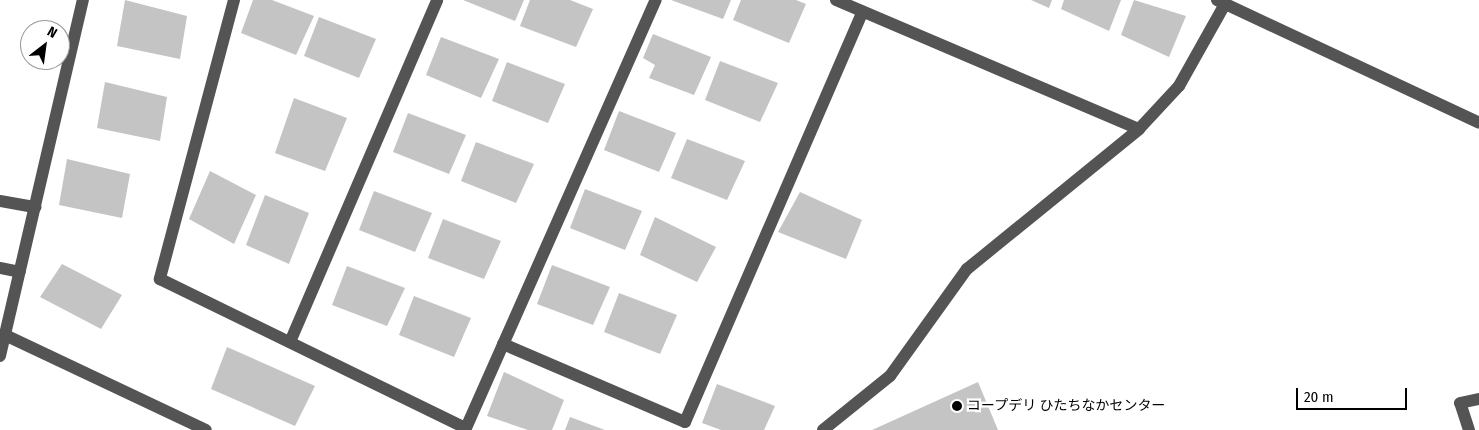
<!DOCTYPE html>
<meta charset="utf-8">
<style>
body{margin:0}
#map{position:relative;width:1479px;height:430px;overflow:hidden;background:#fff;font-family:"Fira Sans Condensed","Noto Sans JP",sans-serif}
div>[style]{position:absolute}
.building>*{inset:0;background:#c4c4c4}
.minor>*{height:12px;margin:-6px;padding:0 6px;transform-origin:6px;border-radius:6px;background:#545454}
.dots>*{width:14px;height:14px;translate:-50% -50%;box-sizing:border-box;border:2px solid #fff;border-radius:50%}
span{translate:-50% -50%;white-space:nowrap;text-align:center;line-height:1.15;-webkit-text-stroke:4.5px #fff;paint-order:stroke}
.poi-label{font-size:14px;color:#000}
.left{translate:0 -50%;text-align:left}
.north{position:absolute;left:20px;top:20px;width:50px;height:50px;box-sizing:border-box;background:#fff;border:1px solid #999;border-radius:50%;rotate:30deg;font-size:14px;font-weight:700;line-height:20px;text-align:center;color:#000}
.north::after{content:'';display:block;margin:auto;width:18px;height:22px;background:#000;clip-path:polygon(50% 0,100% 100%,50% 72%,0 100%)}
.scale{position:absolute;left:1296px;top:388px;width:111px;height:22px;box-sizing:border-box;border:2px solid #000;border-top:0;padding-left:6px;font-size:15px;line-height:18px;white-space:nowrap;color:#000;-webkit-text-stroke:4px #fff;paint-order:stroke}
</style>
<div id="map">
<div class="building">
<i style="clip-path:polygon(125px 0,187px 16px,180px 59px,117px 46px)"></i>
<i style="clip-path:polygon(253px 0,272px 0,314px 16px,296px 55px,241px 33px)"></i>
<i style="clip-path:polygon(463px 0,524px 0,515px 21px)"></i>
<i style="clip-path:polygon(530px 0,570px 0,593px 9px,576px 47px,520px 26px)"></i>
<i style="clip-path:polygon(671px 0,731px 0,723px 19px)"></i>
<i style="clip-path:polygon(741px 0,796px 0,806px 4px,789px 43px,733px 20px)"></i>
<i style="clip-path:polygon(1031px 0,1052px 0,1049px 8px)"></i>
<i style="clip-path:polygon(1064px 0,1121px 0,1109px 31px,1061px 9px)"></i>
<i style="clip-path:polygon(1134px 0,1186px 16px,1169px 57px,1121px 35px)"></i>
<i style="clip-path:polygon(319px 17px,376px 39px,359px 78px,304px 56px)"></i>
<i style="clip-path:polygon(653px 34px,711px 57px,694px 95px,649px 78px,655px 65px,643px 58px)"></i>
<i style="clip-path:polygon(441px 37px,499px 59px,481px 98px,426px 75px)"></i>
<i style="clip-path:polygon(720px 61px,778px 83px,760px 122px,705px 100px)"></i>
<i style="clip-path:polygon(507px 62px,565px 84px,548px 123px,492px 101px)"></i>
<i style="clip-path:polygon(105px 82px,167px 97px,160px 141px,97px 128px)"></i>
<i style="clip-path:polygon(294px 98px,347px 118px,325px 171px,275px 153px)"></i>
<i style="clip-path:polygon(619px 111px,676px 133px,659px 172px,604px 150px)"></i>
<i style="clip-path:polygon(408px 113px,466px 135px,449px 174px,393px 152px)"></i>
<i style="clip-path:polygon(687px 139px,745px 161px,727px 200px,671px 178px)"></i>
<i style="clip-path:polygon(476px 142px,534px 164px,516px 203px,461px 181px)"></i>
<i style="clip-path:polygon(67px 159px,130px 174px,122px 218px,59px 205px)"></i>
<i style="clip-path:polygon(210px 171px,256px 195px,234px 244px,189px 219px)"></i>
<i style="clip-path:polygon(585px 189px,642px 211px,625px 250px,570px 228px)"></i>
<i style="clip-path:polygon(374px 191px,432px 213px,415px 252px,359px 230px)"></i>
<i style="clip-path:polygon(800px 192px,862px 220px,846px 259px,778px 232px)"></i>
<i style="clip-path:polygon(265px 195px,309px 213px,289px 264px,246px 245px)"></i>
<i style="clip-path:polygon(655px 217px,716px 247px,697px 282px,640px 255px)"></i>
<i style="clip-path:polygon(443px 219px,501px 241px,484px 279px,428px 258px)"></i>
<i style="clip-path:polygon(62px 264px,122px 295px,101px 329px,40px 297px)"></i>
<i style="clip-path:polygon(552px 265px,610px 287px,593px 325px,537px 304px)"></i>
<i style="clip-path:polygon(347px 266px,405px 288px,387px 326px,332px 305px)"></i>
<i style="clip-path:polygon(619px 293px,677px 315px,660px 354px,604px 332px)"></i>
<i style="clip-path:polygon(414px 296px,471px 318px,454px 357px,399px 335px)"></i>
<i style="clip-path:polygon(227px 347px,315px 386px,295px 426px,211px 389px)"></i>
<i style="clip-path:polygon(504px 372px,564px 400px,552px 430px,528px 430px,487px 416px)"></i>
<i style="clip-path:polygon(978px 382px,998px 430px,872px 430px)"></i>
<i style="clip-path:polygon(717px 384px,775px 406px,764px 430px,721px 430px,702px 423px)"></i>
<i style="clip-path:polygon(570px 417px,605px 430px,565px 430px)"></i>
</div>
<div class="minor">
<i style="left:234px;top:0;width:289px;rotate:104.9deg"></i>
<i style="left:160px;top:279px;width:340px;rotate:26deg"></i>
<i style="left:466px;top:428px;width:468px;rotate:-66.1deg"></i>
<i style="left:836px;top:0;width:329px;rotate:23.1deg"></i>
<i style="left:1217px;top:0;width:289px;rotate:25.1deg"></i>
<i style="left:0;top:201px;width:36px;rotate:10deg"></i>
<i style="left:0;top:268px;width:20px;rotate:11deg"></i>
<i style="left:5px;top:335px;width:222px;rotate:25.3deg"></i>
<i style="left:290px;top:342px;width:372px;rotate:-66.7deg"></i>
<i style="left:503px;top:344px;width:198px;rotate:23.2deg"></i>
<i style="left:685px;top:422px;width:447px;rotate:-66.6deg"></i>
<i style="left:0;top:356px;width:366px;rotate:-76.9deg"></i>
<i style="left:823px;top:430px;width:86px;rotate:-38.9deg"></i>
<i style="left:890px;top:376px;width:132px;rotate:-54.3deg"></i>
<i style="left:967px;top:269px;width:222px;rotate:-39.1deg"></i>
<i style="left:1139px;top:129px;width:59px;rotate:-47.1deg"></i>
<i style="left:1179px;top:86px;width:94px;rotate:-60.7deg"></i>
<i style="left:1469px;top:430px;width:28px;rotate:-108deg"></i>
<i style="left:1460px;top:403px;width:19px;rotate:-12deg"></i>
</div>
<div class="dots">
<i style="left:957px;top:406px;background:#000"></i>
</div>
<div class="poi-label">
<span class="left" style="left:967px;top:406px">コープデリ ひたちなかセンター</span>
</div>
<div class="north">N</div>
<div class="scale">20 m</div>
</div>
